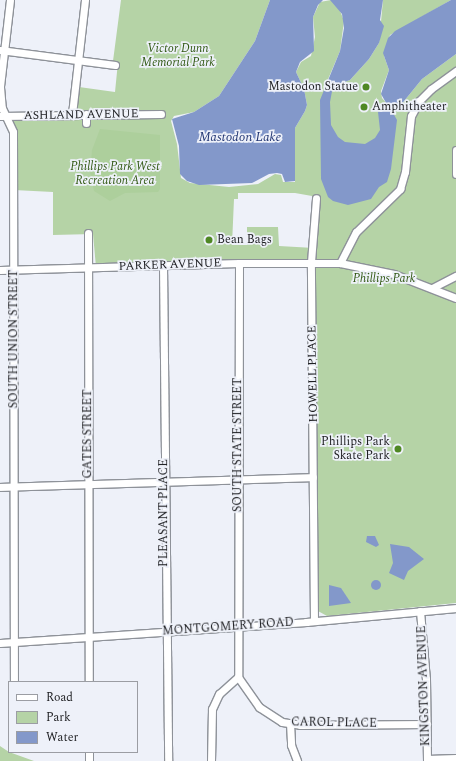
<!DOCTYPE html>
<style>
body{margin:0}
#map{position:relative;width:456px;height:761px;overflow:hidden;background:#eef1f9;font-family:Spectral,serif}
div>[style]{position:absolute}
.green>*{inset:0;background:#b5d3a6}
.forest>*{inset:0;background:#adcf9c}
.water>*{inset:0;background:#8398ca}
.round{border-radius:50%}
.roads{filter:drop-shadow(1px 0 #8e9299) drop-shadow(-1px 0 #8e9299) drop-shadow(0 1px #8e9299) drop-shadow(0 -1px #8e9299)}
.minor>*{height:7px;margin:-3.5px;padding:0 3.5px;transform-origin:3.5px;border-radius:3.5px;background:#fff}
.dots>*{width:11px;height:11px;translate:-50% -50%;box-sizing:border-box;border:2px solid #eef1f9;border-radius:50%}
span{translate:-50% -50%;white-space:nowrap;text-align:center;line-height:1.15;-webkit-text-stroke:3.5px #eef1f9;paint-order:stroke}
.park-label{font-size:12px;color:#315913;font-style:italic}
.poi-label{font-size:12px;color:#1e1f22}
.right{translate:-100% -50%;text-align:right}
.left{translate:0 -50%;text-align:left}
.street-label{font-size:12px;color:#1e1f22}
.water-label{font-size:13px;color:#233774;font-style:italic}
.legend{position:absolute;left:8px;top:681px;width:130px;height:72px;box-sizing:border-box;background:#eef1f9;border:1px solid #9b9da3;margin:0;padding:5px 7px;list-style:none;font-size:12px;color:#1e1f22}
.legend li{display:flex;align-items:center;gap:8px;height:20px}
.legend b{width:20px;border:1px solid #9b9da3}
</style>
<div id="map">
<div class="green">
<i style="clip-path:polygon(evenodd,121px 0,270px 0,255px 41px,219px 96px,194px 112px,174px 116px,171px 121px,177px 144px,181px 178px,190px 183px,229px 187px,258px 184px,275px 174px,281px 175px,283px 182px,295px 182px,295px 128px,305px 111px,307px 105px,304px 89px,296px 72px,301px 62px,311px 56px,315px 37px,313px 17px,320px 2px,331px 0,339px 8px,344px 21px,340px 51px,326px 84px,333px 86px,350px 80px,369px 59px,379px 43px,383px 0,451px 0,390px 35px,384px 56px,389px 70px,381px 91px,382px 98px,389px 106px,393px 108px,400px 106px,422px 79px,456px 54px,456px 603px,327px 616px,318px 611px,313px 260px,96px 267px,93px 234px,53px 235px,53px 192px,14px 190px,13px 132px,8px 116px,77px 112px,79px 87px,115px 92px,118px 62px,113px 61px,121px 0,238px 193px,295px 193px,312px 196px,318px 207px,314px 248px,279px 246px,278px 227px,247px 227px,247px 245px,232px 245px,234px 199px,238px 199px,238px 193px)"></i>
<i style="clip-path:polygon(0 746px,9px 752px,34px 761px,0 761px)"></i>
</div>
<div class="forest">
<i style="clip-path:polygon(100px 129px,160px 135px,160px 189px,158px 192px,125px 193px,110px 201px,94px 191px,90px 172px,92px 150px)"></i>
</div>
<div class="water">
<i style="clip-path:polygon(270px 0,323px 0,318px 5px,313px 17px,314px 51px,300px 62px,296px 72px,304px 89px,307px 105px,305px 111px,295px 128px,295px 181px,285px 182px,282px 174px,277px 173px,269px 174px,252px 183px,199px 185px,187px 181px,180px 174px,179px 146px,172px 119px,194px 112px,219px 96px,255px 41px)"></i>
<i style="clip-path:polygon(330px 0,383px 0,380px 20px,384px 26px,379px 43px,369px 59px,350px 80px,333px 86px,330px 102px,331px 125px,338px 137px,345px 142px,365px 144px,375px 138px,380px 130px,378px 112px,389px 108px,381px 94px,389px 70px,383px 53px,388px 38px,395px 31px,451px 0,456px 0,456px 54px,422px 79px,400px 106px,393px 108px,393px 113px,397px 120px,391px 169px,387px 182px,379px 187px,371px 199px,348px 205px,333px 201px,328px 197px,321px 179px,320px 100px,340px 51px,344px 28px,342px 14px)"></i>
<i style="clip-path:polygon(367px 536px,375px 536px,379px 545px,376px 547px,366px 542px)"></i>
<i style="clip-path:polygon(390px 544px,409px 547px,424px 559px,408px 571px,404px 580px,389px 573px,393px 563px)"></i>
<i class="round" style="left:371px;top:580px;width:10px;height:10px"></i>
<i style="clip-path:polygon(329px 585px,341px 588px,351px 603px,329px 606px)"></i>
</div>
<div class="roads">
<div class="minor">
<i style="left:10px;top:0;width:88px;rotate:96.6deg"></i>
<i style="left:0;top:87px;width:21px;rotate:85deg"></i>
<i style="left:2px;top:108px;width:26px;rotate:65deg"></i>
<i style="left:13px;top:132px;width:550px;rotate:89.9deg"></i>
<i style="left:0;top:50px;width:116px;rotate:7.4deg"></i>
<i style="left:72px;top:114px;width:115px;rotate:-83.5deg"></i>
<i style="left:86px;top:114px;width:9px;rotate:90deg"></i>
<i style="left:0;top:116px;width:161px;rotate:-0.7deg"></i>
<i style="left:456px;top:150px;width:24px;rotate:90deg"></i>
<i style="left:88px;top:233px;width:449px;rotate:89.9deg"></i>
<i style="left:239px;top:263px;width:414px;rotate:90.1deg"></i>
<i style="left:238px;top:677px;width:37px;rotate:55deg"></i>
<i style="left:259px;top:707px;width:27px;rotate:33deg"></i>
<i style="left:282px;top:722px;width:18px;rotate:9deg"></i>
<i style="left:300px;top:725px;width:127px;rotate:-0.5deg"></i>
<i style="left:340px;top:263px;width:35px;rotate:-63deg"></i>
<i style="left:356px;top:232px;width:62px;rotate:-44.3deg"></i>
<i style="left:400px;top:189px;width:18px;rotate:-74deg"></i>
<i style="left:405px;top:172px;width:56px;rotate:-83.9deg"></i>
<i style="left:411px;top:116px;width:17px;rotate:-62deg"></i>
<i style="left:419px;top:101px;width:17px;rotate:-45deg"></i>
<i style="left:431px;top:89px;width:31px;rotate:-36deg"></i>
<i style="left:163px;top:265px;width:496px;rotate:89.4deg"></i>
<i style="left:0;top:270px;width:239px;rotate:-1.7deg"></i>
<i style="left:239px;top:263px;width:101px"></i>
<i style="left:340px;top:263px;width:55px;rotate:11.5deg"></i>
<i style="left:394px;top:274px;width:66px;rotate:21.2deg"></i>
<i style="left:432px;top:288px;width:27px;rotate:-27deg"></i>
<i style="left:0;top:487px;width:313px;rotate:-1.8deg"></i>
<i style="left:420px;top:611px;width:68px;rotate:85deg"></i>
<i style="left:426px;top:679px;width:82px;rotate:89.3deg"></i>
<i style="left:314px;top:621px;width:359px;rotate:-90.5deg"></i>
<i style="left:311px;top:262px;width:64px;rotate:-85.5deg"></i>
<i style="left:0;top:643px;width:307px;rotate:-3.9deg"></i>
<i style="left:306px;top:622px;width:151px;rotate:-5.3deg"></i>
<i style="left:290px;top:723px;width:22px;rotate:87deg"></i>
<i style="left:291px;top:745px;width:17px;rotate:69deg"></i>
<i style="left:89px;top:752px;width:9px;rotate:90deg"></i>
<i style="left:427px;top:759px;width:29px;rotate:-2deg"></i>
<i style="left:211px;top:761px;width:52px;rotate:-88.9deg"></i>
<i style="left:212px;top:709px;width:17px;rotate:-65deg"></i>
<i style="left:219px;top:694px;width:25px;rotate:-42deg"></i>
</div>
</div>
<div class="dots">
<i style="left:366px;top:87px;background:#4f8824"></i>
<i style="left:364px;top:107px;background:#4f8824"></i>
<i style="left:209px;top:240px;background:#4f8824"></i>
<i style="left:398px;top:449px;background:#4f8824"></i>
</div>
<div class="park-label">
<span style="left:178px;top:56px">Victor Dunn<br>Memorial Park</span>
<span style="left:115px;top:174px">Phillips Park West<br>Recreation Area</span>
<span style="left:384px;top:279px">Phillips Park</span>
</div>
<div class="poi-label">
<span class="right" style="left:358px;top:87px">Mastodon Statue</span>
<span class="left" style="left:372px;top:107px">Amphitheater</span>
<span class="left" style="left:217px;top:240px">Bean Bags</span>
<span class="right" style="left:390px;top:449px">Phillips Park<br>Skate Park</span>
</div>
<div class="street-label">
<span style="left:81px;top:115px;rotate:-1deg">ASHLAND AVENUE</span>
<span style="left:170px;top:265px;rotate:-2deg">PARKER AVENUE</span>
<span style="left:14px;top:339px;rotate:-90deg">SOUTH UNION STREET</span>
<span style="left:313px;top:374px;rotate:-91deg">HOWELL PLACE</span>
<span style="left:88px;top:434px;rotate:-90deg">GATES STREET</span>
<span style="left:238px;top:445px;rotate:-90deg">SOUTH STATE STREET</span>
<span style="left:164px;top:513px;rotate:-90deg">PLEASANT PLACE</span>
<span style="left:228px;top:627px;rotate:-4deg">MONTGOMERY ROAD</span>
<span style="left:424px;top:686px;rotate:-92deg">KINGSTON AVENUE</span>
<span style="left:334px;top:723px;rotate:1deg">CAROL PLACE</span>
</div>
<div class="water-label">
<span style="left:240px;top:137px">Mastodon Lake</span>
</div>
<ul class="legend">
<li><b style="height:5px;background:#fff"></b>Road</li>
<li><b style="height:11px;background:#b5d3a6"></b>Park</li>
<li><b style="height:11px;background:#8398ca"></b>Water</li>
</ul>
</div>
